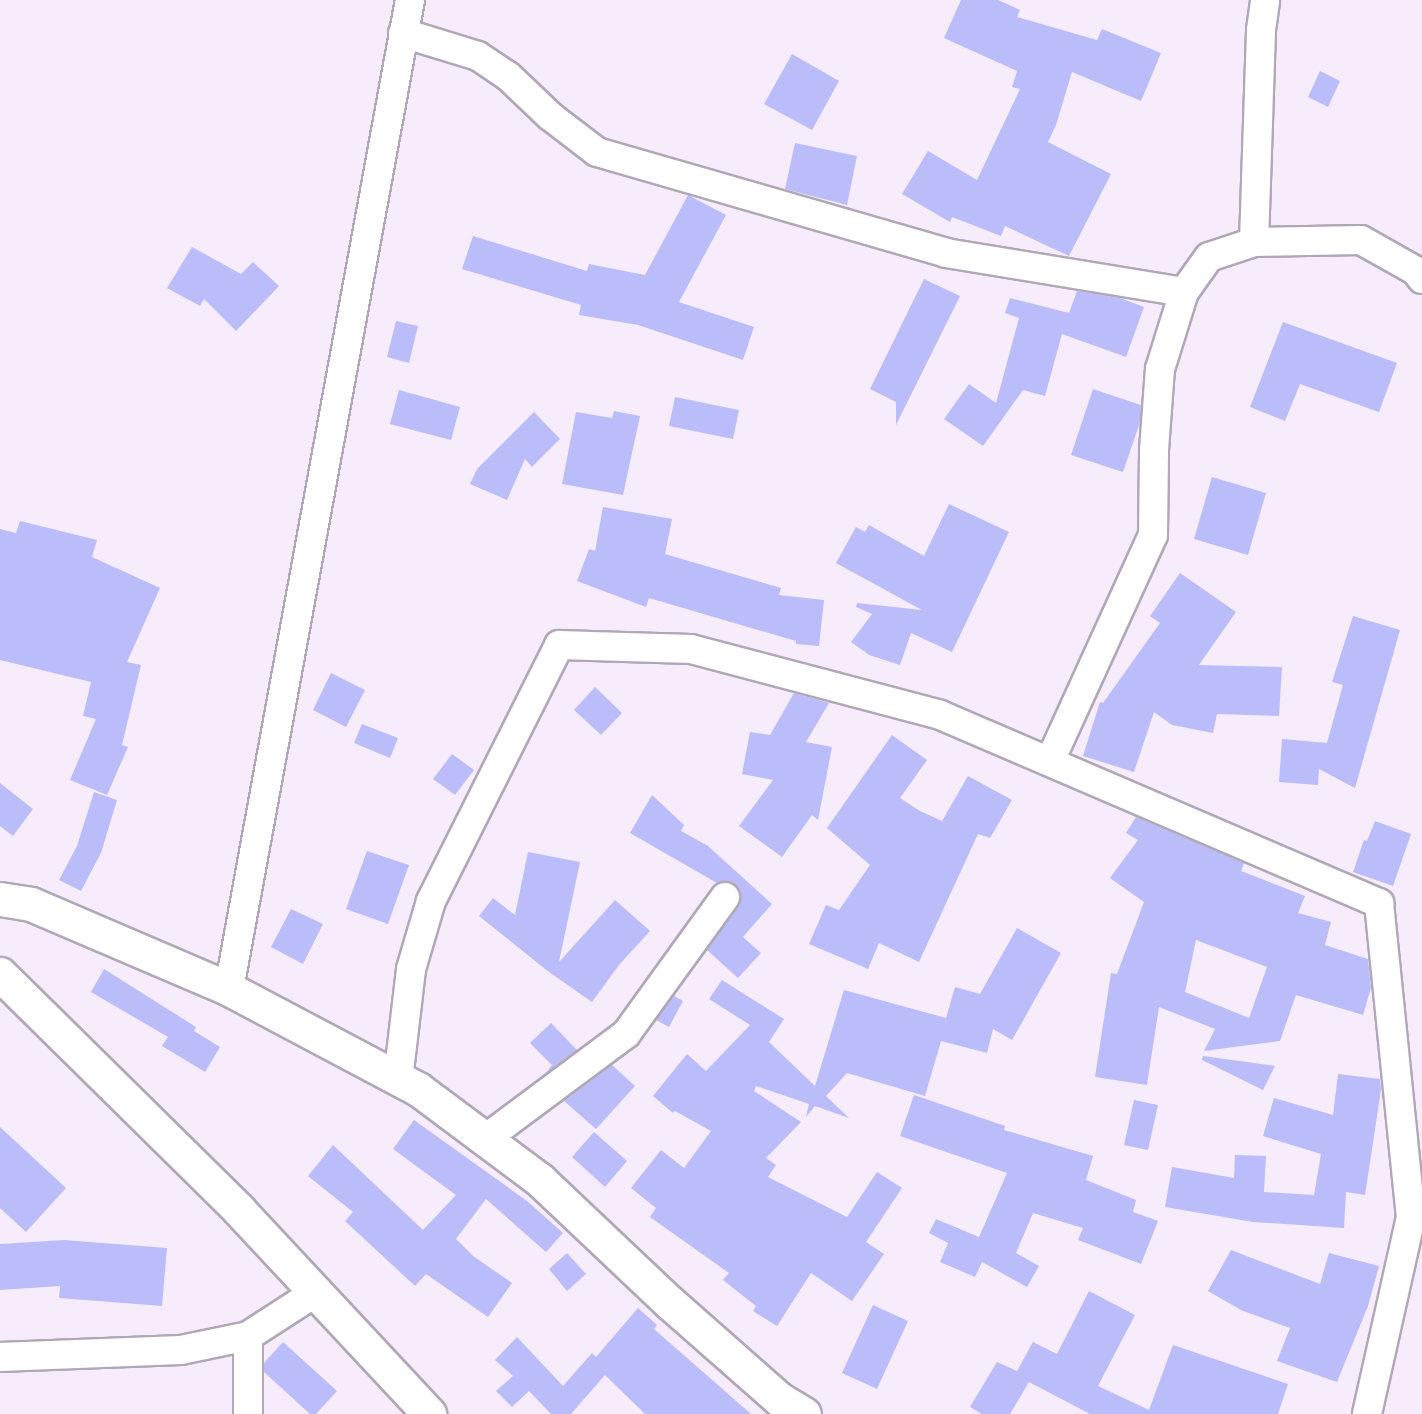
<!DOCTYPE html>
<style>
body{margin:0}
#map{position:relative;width:1422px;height:1414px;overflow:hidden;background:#f6ecfc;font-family:"DM Sans",sans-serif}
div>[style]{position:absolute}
.building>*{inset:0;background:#bbbdfa}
.roads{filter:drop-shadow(2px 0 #b1a8b7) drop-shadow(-2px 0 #b1a8b7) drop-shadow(0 2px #b1a8b7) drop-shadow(0 -2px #b1a8b7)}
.street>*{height:28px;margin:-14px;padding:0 14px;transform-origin:14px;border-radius:14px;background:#fff}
.secondary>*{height:33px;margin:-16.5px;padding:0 16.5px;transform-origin:16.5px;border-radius:16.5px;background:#fff}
span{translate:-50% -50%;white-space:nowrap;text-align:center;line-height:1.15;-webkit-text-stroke:6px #f6ecfc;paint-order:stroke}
</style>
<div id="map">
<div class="building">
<i style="clip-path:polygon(961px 0,998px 0,1020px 10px,1017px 17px,1097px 40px,1102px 29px,1161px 53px,1141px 101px,1072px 72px,1056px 125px,1048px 142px,1111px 174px,1069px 256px,1005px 226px,1001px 236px,952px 217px,950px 222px,902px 194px,928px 151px,977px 180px,1020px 89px,1012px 87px,1017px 71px,944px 38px)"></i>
<i style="clip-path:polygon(792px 54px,839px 81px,812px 130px,764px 104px)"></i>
<i style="clip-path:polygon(1320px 71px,1340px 81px,1328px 107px,1308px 97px)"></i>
<i style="clip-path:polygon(795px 143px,857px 156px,847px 205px,785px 189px)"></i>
<i style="clip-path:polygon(688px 195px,726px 215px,679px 302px,754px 327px,743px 360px,638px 325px,579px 315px,581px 305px,462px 269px,473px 236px,587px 271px,589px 264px,645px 275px)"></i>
<i style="clip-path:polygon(192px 247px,241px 274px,253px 262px,279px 286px,236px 331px,204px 299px,200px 306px,167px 288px)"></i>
<i style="clip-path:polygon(924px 279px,960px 296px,896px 425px,896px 402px,870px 389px)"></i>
<i style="clip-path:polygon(1077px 291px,1120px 298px,1144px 307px,1126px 357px,1062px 334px,1045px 396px,1023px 390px,983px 446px,944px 419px,969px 384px,996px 403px,1019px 318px,1005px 313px,1010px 298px,1069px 313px)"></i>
<i style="clip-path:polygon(396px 321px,418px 326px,409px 363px,387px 357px)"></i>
<i style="clip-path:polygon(1283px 322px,1397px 363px,1379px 412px,1300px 384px,1285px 421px,1250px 407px)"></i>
<i style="clip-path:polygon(1093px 389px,1141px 405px,1140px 422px,1123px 472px,1071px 455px)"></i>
<i style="clip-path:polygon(399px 390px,460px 407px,451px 440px,390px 424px)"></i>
<i style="clip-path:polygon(675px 397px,739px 410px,733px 439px,669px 426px)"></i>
<i style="clip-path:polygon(614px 411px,640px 416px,623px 495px,562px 484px,576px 412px,612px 418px)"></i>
<i style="clip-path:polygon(534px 412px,560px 439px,532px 467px,525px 459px,507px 500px,470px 484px,477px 469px)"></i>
<i style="clip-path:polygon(1212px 477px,1266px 493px,1248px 555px,1194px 539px)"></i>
<i style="clip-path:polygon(949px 504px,1009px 532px,952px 652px,911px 633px,900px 665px,869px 655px,851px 642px,872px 614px,856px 607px,857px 603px,922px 610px,836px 563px,856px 527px,865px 532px,869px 525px,924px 556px)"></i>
<i style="clip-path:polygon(603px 507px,672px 519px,665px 554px,781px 588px,779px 595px,824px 600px,819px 646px,796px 644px,796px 641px,649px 598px,646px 607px,577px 581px,589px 549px,595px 551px)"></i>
<i style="clip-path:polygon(20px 521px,97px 540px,92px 557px,160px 588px,127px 662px,141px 665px,122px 745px,128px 747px,107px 795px,70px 780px,96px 719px,83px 716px,91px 682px,0 660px,0 529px,16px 533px)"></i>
<i style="clip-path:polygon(1180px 573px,1236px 612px,1199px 665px,1282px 667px,1279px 716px,1217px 714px,1213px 733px,1172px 725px,1154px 712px,1134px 772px,1083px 756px,1100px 702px,1103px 703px,1160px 623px,1150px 616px)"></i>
<i style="clip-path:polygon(1353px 616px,1400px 630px,1355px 788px,1319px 769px,1318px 785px,1279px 782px,1282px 739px,1327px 743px,1343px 685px,1332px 682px)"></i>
<i style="clip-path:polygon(331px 673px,365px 690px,346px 727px,313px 710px)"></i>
<i style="clip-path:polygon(595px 687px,622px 713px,601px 735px,574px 710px)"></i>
<i style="clip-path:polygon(794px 693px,829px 703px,806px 742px,832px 747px,818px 820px,812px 815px,782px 857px,739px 826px,773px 780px,742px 774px,750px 732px,770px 735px)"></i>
<i style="clip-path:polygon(362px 724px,398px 738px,390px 758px,354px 743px)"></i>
<i style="clip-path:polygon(892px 735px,927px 760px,900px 798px,920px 811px,942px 821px,968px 776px,1012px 800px,990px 838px,978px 834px,919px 962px,879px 943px,868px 969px,809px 944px,826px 905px,839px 910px,870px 865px,827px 828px)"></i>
<i style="clip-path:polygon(452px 754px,474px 770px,455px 795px,433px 779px)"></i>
<i style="clip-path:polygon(0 783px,33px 809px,13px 836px,0 826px)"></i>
<i style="clip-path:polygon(94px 792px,117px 800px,101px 853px,81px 891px,59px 880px,77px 846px)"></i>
<i style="clip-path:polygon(652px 795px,684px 825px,681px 831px,708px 846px,772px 904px,743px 937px,761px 953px,738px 978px,707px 950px,739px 906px,741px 898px,740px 890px,727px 881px,717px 883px,630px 833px)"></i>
<i style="clip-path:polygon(evenodd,1136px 817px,1244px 863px,1241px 871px,1305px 896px,1298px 913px,1331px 922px,1325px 945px,1368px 959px,1371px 988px,1363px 1015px,1296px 995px,1280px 1041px,1204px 1051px,1215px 1029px,1159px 1007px,1147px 1085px,1095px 1077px,1111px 973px,1117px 974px,1144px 902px,1110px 878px,1138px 840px,1126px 833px,1136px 817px,1196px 940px,1267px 967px,1249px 1018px,1185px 992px,1196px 940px)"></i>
<i style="clip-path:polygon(1375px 821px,1411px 834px,1393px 886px,1353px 872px,1364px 840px,1367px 841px)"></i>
<i style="clip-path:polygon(367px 851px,409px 865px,388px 924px,346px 909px)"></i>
<i style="clip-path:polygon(528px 852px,580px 862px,559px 962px,615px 900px,650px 931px,619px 965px,592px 1002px,549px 972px,479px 916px,493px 898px,515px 915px)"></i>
<i style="clip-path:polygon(291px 909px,323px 924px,303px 964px,271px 947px)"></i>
<i style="clip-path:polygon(1017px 928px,1061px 953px,1012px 1040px,993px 1029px,987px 1053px,941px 1041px,925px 1096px,847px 1073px,826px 1096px,849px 1118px,815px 1106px,806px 1117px,809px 1104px,756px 1086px,754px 1091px,801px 1122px,766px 1158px,776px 1165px,768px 1177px,847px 1217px,877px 1172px,902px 1188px,866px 1242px,884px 1254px,852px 1301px,811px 1273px,777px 1326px,753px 1311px,756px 1306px,723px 1280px,729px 1273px,650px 1217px,656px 1208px,631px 1188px,661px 1150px,684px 1168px,711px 1131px,675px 1111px,673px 1113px,653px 1096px,687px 1054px,706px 1071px,750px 1025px,709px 999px,722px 980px,784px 1019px,769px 1042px,815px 1086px,844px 990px,946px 1018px,955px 987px,980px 994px)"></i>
<i style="clip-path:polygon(104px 969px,196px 1027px,194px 1031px,220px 1047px,205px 1072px,162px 1046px,168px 1037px,91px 992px)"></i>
<i style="clip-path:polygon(674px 996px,683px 1001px,669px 1027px,656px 1020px)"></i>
<i style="clip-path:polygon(551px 1023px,577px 1050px,546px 1073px,552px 1065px,530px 1043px)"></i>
<i style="clip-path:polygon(1203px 1056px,1275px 1066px,1263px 1090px,1202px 1060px)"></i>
<i style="clip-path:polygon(612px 1065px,635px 1086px,596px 1129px,564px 1101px)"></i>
<i style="clip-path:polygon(1338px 1074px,1380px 1079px,1381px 1090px,1365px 1195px,1346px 1192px,1344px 1228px,1253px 1222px,1165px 1207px,1172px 1167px,1234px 1178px,1235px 1155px,1266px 1156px,1264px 1192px,1314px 1195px,1321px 1154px,1263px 1136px,1274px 1098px,1333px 1115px)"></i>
<i style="clip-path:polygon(914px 1095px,1005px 1126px,1004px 1130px,1093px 1156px,1086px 1180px,1136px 1200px,1133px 1212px,1158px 1221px,1141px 1264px,1078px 1240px,1083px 1228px,1033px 1213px,1016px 1253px,1039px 1266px,1027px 1287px,982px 1262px,975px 1277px,940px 1262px,948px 1243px,929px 1233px,936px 1219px,979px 1237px,1007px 1173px,900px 1136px)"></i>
<i style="clip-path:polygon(1134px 1100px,1158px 1105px,1148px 1150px,1124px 1145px)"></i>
<i style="clip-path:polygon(414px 1120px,527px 1201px,563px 1233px,546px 1252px,486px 1199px,456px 1239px,473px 1256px,512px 1283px,488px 1317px,426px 1274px,415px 1286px,345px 1221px,353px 1212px,308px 1176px,333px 1145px,423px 1230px,456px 1195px,393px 1149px)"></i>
<i style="clip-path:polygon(0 1127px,66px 1188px,26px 1232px,0 1208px)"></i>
<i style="clip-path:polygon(594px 1132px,627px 1161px,605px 1187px,572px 1157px)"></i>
<i style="clip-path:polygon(64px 1240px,167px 1248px,162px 1306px,59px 1298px,60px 1286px,0 1290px,0 1244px)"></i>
<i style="clip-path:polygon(1231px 1250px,1320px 1284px,1329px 1253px,1379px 1266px,1368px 1306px,1337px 1382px,1277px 1361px,1290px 1328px,1241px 1310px,1208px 1291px)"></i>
<i style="clip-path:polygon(567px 1253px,586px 1274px,567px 1291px,549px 1269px)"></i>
<i style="clip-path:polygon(1089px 1291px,1135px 1315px,1098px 1386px,1149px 1410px,1173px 1345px,1288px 1384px,1278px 1414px,1090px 1414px,1029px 1382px,1010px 1414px,982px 1414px,970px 1407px,997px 1362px,1017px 1371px,1033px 1342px,1057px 1354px)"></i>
<i style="clip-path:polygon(873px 1305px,908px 1321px,877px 1389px,842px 1373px)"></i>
<i style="clip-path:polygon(638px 1308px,657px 1325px,654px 1329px,751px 1414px,645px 1414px,605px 1375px,571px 1414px,551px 1414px,529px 1391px,512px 1407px,496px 1391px,513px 1376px,495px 1360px,517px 1337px,563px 1386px,592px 1353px,596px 1357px)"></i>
<i style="clip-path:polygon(283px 1342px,337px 1391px,316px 1414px,310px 1414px,264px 1372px,264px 1363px)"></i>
</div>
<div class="roads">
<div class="street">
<i style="left:403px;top:33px;width:78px;rotate:17deg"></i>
<i style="left:478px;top:56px;width:36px;rotate:34deg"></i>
<i style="left:508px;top:76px;width:58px;rotate:43.6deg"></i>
<i style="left:550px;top:116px;width:59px;rotate:37.5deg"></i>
<i style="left:597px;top:152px;width:363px;rotate:16.1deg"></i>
<i style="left:946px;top:253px;width:241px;rotate:9.3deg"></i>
<i style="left:1254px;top:242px;width:212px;rotate:-88.1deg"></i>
<i style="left:1261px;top:30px;width:30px;rotate:-82deg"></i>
<i style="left:1050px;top:761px;width:248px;rotate:-65.5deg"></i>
<i style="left:1153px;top:535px;width:85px;rotate:-89.3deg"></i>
<i style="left:1154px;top:450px;width:81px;rotate:-85.8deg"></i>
<i style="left:1160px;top:369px;width:81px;rotate:-72.7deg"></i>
<i style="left:1184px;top:292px;width:43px;rotate:-54.5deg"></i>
<i style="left:1209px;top:257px;width:47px;rotate:-18.4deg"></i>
<i style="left:1254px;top:242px;width:107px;rotate:-1.1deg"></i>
<i style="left:1361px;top:240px;width:63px;rotate:29.4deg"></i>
<i style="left:1416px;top:271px;width:10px;rotate:53deg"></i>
<i style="left:229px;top:989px;width:1005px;rotate:-79.63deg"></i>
<i style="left:398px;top:1080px;width:112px;rotate:-83.3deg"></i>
<i style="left:411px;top:969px;width:71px;rotate:-73.6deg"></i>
<i style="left:431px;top:901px;width:286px;rotate:-63.4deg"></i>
<i style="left:559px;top:645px;width:132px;rotate:1.7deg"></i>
<i style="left:691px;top:649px;width:258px;rotate:14.8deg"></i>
<i style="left:940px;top:715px;width:478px;rotate:23.2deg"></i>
<i style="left:1379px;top:903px;width:316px;rotate:84.2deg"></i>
<i style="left:1411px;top:1217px;width:202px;rotate:102.6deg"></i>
<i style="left:485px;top:1139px;width:176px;rotate:-36.7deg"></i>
<i style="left:626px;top:1034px;width:169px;rotate:-54.1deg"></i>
<i style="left:0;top:1357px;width:181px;rotate:-2.2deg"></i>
<i style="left:181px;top:1350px;width:68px;rotate:-11.8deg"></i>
<i style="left:248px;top:1336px;width:81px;rotate:-32.9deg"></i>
<i style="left:248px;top:1414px;width:78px;rotate:-90deg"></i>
</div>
<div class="secondary">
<i style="left:0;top:899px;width:31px;rotate:9deg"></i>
<i style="left:31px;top:904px;width:215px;rotate:23.2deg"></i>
<i style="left:229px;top:989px;width:214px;rotate:27.9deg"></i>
<i style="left:418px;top:1089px;width:152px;rotate:36.7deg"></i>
<i style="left:540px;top:1180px;width:178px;rotate:43.4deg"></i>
<i style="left:669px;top:1302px;width:147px;rotate:41.4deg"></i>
<i style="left:779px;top:1399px;width:29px;rotate:31deg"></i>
<i style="left:0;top:974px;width:336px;rotate:44.6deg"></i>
<i style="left:239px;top:1210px;width:279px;rotate:47deg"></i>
</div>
</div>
</div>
